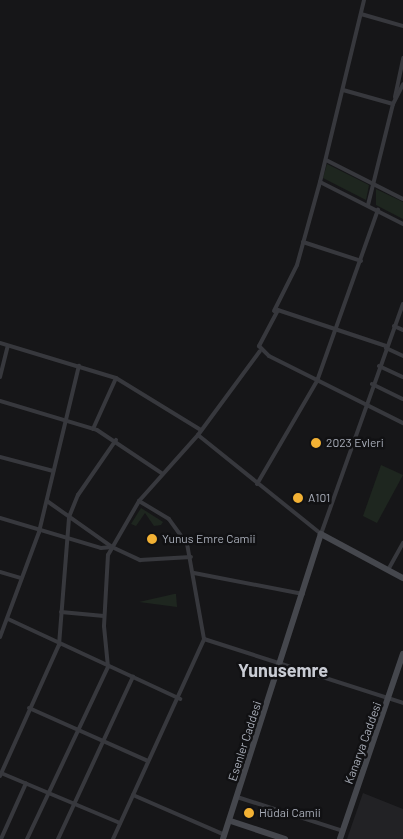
<!DOCTYPE html>
<meta charset="utf-8">
<style>
body{margin:0}
#map{position:relative;width:403px;height:839px;overflow:hidden;background:#161618;font-family:Barlow,sans-serif}
div>[style]{position:absolute}
.built>*{inset:0;background:#222225}
.green>*{inset:0;background:#1e261f}
.street>*{height:4px;margin:-2px;padding:0 2px;transform-origin:2px;border-radius:2px;background:#37383d}
.secondary>*{height:5.5px;margin:-2.75px;padding:0 2.75px;transform-origin:2.75px;border-radius:2.75px;background:#45474d}
.dots>*{width:14px;height:14px;translate:-50% -50%;box-sizing:border-box;border:2px solid #111113;border-radius:50%}
span{translate:-50% -50%;white-space:nowrap;text-align:center;line-height:1.15;-webkit-text-stroke:5px #111113;paint-order:stroke}
.poi-label{font-size:12px;color:#a8adb8}
.left{translate:0 -50%;text-align:left}
.street-label{font-size:12px;color:#a8adb8}
.district-label{font-size:18px;color:#c9ccd4;font-weight:700}
</style>
<div id="map">
<div class="built">
<i style="clip-path:polygon(363px 793px,403px 809px,403px 839px,347px 839px)"></i>
</div>
<div class="green">
<i style="clip-path:polygon(327px 164px,369px 185px,366px 200px,323px 178px)"></i>
<i style="clip-path:polygon(376px 189px,403px 202px,403px 219px,376px 205px)"></i>
<i style="clip-path:polygon(381px 465px,403px 475px,377px 523px,363px 516px)"></i>
<i style="clip-path:polygon(141px 508px,163px 522px,161px 525px,154px 526px,145px 513px,136px 526px,131px 524px)"></i>
<i style="clip-path:polygon(176px 594px,177px 607px,139px 602px,174px 594px)"></i>
</div>
<div class="street">
<i style="left:361px;top:14px;width:44px;rotate:15.9deg"></i>
<i style="left:343px;top:90px;width:52px;rotate:15.6deg"></i>
<i style="left:395px;top:97px;width:40px;rotate:-78deg"></i>
<i style="left:326px;top:160px;width:86px;rotate:26.9deg"></i>
<i style="left:320px;top:182px;width:187px;rotate:-76.4deg"></i>
<i style="left:368px;top:205px;width:104px;rotate:-76.1deg"></i>
<i style="left:393px;top:104px;width:22px;rotate:-63deg"></i>
<i style="left:303px;top:242px;width:61px;rotate:18.1deg"></i>
<i style="left:274px;top:311px;width:51px;rotate:-63.4deg"></i>
<i style="left:297px;top:265px;width:86px;rotate:-74.5deg"></i>
<i style="left:320px;top:182px;width:93px;rotate:26.8deg"></i>
<i style="left:394px;top:326px;width:10px;rotate:24deg"></i>
<i style="left:0;top:343px;width:121px;rotate:16.8deg"></i>
<i style="left:116px;top:378px;width:100px;rotate:31.5deg"></i>
<i style="left:386px;top:346px;width:114px;rotate:-161.6deg"></i>
<i style="left:278px;top:310px;width:41px;rotate:117.8deg"></i>
<i style="left:259px;top:346px;width:14px;rotate:45deg"></i>
<i style="left:269px;top:356px;width:150px;rotate:26.6deg"></i>
<i style="left:386px;top:348px;width:19px;rotate:25deg"></i>
<i style="left:379px;top:366px;width:26px;rotate:25deg"></i>
<i style="left:0;top:377px;width:32px;rotate:-76deg"></i>
<i style="left:372px;top:384px;width:34px;rotate:26deg"></i>
<i style="left:0;top:401px;width:101px;rotate:16.6deg"></i>
<i style="left:97px;top:430px;width:79px;rotate:33.7deg"></i>
<i style="left:93px;top:429px;width:56px;rotate:-65.7deg"></i>
<i style="left:198px;top:435px;width:158px;rotate:38.8deg"></i>
<i style="left:321px;top:534px;width:244px;rotate:-70.4deg"></i>
<i style="left:0;top:457px;width:55px;rotate:14.8deg"></i>
<i style="left:257px;top:484px;width:119px;rotate:-59.8deg"></i>
<i style="left:317px;top:381px;width:182px;rotate:-70.4deg"></i>
<i style="left:47px;top:501px;width:80px;rotate:35.3deg"></i>
<i style="left:112px;top:547px;width:31px;rotate:25deg"></i>
<i style="left:140px;top:560px;width:51px;rotate:-3.4deg"></i>
<i style="left:0;top:518px;width:105px;rotate:16.5deg"></i>
<i style="left:101px;top:548px;width:11px;rotate:-5deg"></i>
<i style="left:388px;top:570px;width:31px;rotate:-61deg"></i>
<i style="left:0;top:572px;width:22px;rotate:16deg"></i>
<i style="left:194px;top:573px;width:111px;rotate:10.9deg"></i>
<i style="left:61px;top:612px;width:43px;rotate:5.3deg"></i>
<i style="left:8px;top:619px;width:190px;rotate:24.9deg"></i>
<i style="left:0;top:637px;width:112px;rotate:-69.6deg"></i>
<i style="left:39px;top:532px;width:171px;rotate:-76.5deg"></i>
<i style="left:204px;top:639px;width:209px;rotate:17.8deg"></i>
<i style="left:29px;top:708px;width:130px;rotate:24deg"></i>
<i style="left:1px;top:773px;width:129px;rotate:22.8deg"></i>
<i style="left:0;top:776px;width:144px;rotate:-65.8deg"></i>
<i style="left:59px;top:645px;width:128px;rotate:-85.5deg"></i>
<i style="left:69px;top:517px;width:24px;rotate:-68deg"></i>
<i style="left:78px;top:495px;width:67px;rotate:-55.4deg"></i>
<i style="left:133px;top:795px;width:100px;rotate:23.5deg"></i>
<i style="left:237px;top:797px;width:111px;rotate:17.8deg"></i>
<i style="left:1px;top:839px;width:61px;rotate:-65.9deg"></i>
<i style="left:27px;top:839px;width:190px;rotate:-64.8deg"></i>
<i style="left:108px;top:667px;width:41px;rotate:-95.6deg"></i>
<i style="left:104px;top:626px;width:71px;rotate:-86.8deg"></i>
<i style="left:108px;top:555px;width:62px;rotate:-60.1deg"></i>
<i style="left:139px;top:501px;width:89px;rotate:-48.2deg"></i>
<i style="left:198px;top:435px;width:104px;rotate:-53.6deg"></i>
<i style="left:58px;top:839px;width:179px;rotate:-65.2deg"></i>
<i style="left:113px;top:839px;width:220px;rotate:-65.5deg"></i>
<i style="left:204px;top:639px;width:97px;rotate:-100.1deg"></i>
<i style="left:187px;top:544px;width:31px;rotate:-126deg"></i>
<i style="left:169px;top:519px;width:35px;rotate:-149deg"></i>
</div>
<div class="secondary">
<i style="left:231px;top:821px;width:57px;rotate:18.4deg"></i>
<i style="left:223px;top:839px;width:320px;rotate:-72.2deg"></i>
<i style="left:321px;top:534px;width:93px;rotate:28.2deg"></i>
<i style="left:340px;top:839px;width:195px;rotate:-71.2deg"></i>
</div>
<div class="dots">
<i style="left:316px;top:443px;background:#f2b134"></i>
<i style="left:298px;top:498px;background:#f2b134"></i>
<i style="left:152px;top:539px;background:#f2b134"></i>
<i style="left:249px;top:813px;background:#f2b134"></i>
</div>
<div class="poi-label">
<span class="left" style="left:326px;top:443px">2023 Evleri</span>
<span class="left" style="left:308px;top:498px">A101</span>
<span class="left" style="left:162px;top:539px">Yunus Emre Camii</span>
<span class="left" style="left:259px;top:813px">Hüdai Camii</span>
</div>
<div class="street-label">
<span style="left:245px;top:741px;rotate:-72deg">Esenler Caddesi</span>
<span style="left:363px;top:743px;rotate:-70deg">Kanarya Caddesi</span>
</div>
<div class="district-label">
<span style="left:283px;top:670px">Yunusemre</span>
</div>
</div>
